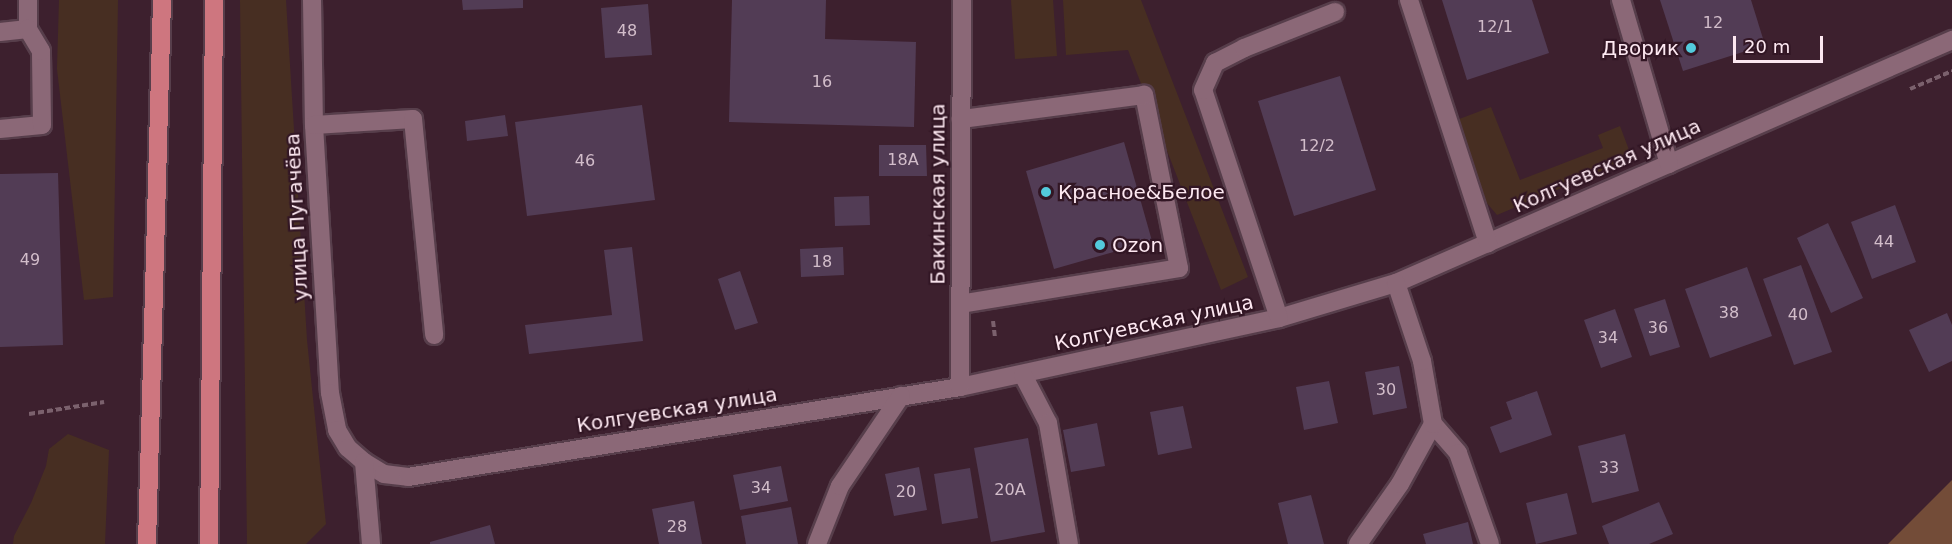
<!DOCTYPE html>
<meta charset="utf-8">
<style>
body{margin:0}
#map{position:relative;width:1952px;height:544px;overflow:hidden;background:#3d202e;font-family:"DejaVu Sans",sans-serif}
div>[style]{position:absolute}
.green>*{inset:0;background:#472e22}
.forest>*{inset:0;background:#734c38}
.building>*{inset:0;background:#523c55}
.path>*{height:4px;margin-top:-2px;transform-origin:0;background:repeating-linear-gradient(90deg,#7b616d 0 6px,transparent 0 9px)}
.roads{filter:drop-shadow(2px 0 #573e4b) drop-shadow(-2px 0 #573e4b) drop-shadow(0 2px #573e4b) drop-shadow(0 -2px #573e4b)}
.minor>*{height:18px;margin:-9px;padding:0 9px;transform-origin:9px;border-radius:9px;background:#8b6877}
.major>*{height:18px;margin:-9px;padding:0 9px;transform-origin:9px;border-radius:9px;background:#ce767f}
.dots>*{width:16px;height:16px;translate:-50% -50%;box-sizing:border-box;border:3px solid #321624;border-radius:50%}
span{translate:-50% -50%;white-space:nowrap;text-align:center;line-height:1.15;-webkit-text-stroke:4.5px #321624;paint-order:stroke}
.number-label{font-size:16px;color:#d2bdca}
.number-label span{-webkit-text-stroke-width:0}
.poi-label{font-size:20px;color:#fde8f1}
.right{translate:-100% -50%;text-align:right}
.left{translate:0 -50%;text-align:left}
.street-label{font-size:20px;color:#fde8f1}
.scale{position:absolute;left:1733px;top:36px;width:90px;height:27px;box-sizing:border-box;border:3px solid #fde8f1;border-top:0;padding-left:8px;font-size:18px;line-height:21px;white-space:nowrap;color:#fde8f1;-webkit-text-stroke:4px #321624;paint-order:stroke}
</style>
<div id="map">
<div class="green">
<i style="clip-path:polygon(59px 0,118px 0,113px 297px,84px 300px,57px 69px)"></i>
<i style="clip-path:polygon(240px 0,286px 0,307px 340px,326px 524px,306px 544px,247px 544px)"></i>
<i style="clip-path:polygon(1011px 0,1053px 0,1057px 56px,1015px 59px)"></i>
<i style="clip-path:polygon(1063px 0,1141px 0,1248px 277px,1221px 290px,1128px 50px,1066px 55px)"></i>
<i style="clip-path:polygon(1491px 107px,1520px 180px,1603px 148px,1598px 135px,1620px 126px,1629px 150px,1623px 162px,1497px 215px,1486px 202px,1454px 121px)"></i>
<i style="clip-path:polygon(68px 434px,109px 450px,105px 544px,13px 544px,14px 536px,31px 503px,46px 466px,49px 449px)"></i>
</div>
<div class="forest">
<i style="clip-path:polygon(1952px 480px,1952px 544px,1888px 544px)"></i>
</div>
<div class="building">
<i style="clip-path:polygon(462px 0,523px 0,523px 8px,463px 10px)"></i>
<i style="clip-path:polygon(732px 0,826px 0,825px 39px,916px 42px,914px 127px,729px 122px)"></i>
<i style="clip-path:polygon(1442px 0,1532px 0,1549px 53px,1467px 80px)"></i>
<i style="clip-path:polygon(1660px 0,1751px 0,1765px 45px,1683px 71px)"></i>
<i style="clip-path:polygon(648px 4px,652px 55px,605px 58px,601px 8px)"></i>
<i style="clip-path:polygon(1340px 76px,1376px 190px,1294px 216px,1258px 101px)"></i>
<i style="clip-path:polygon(642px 105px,655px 200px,527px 216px,515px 122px)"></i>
<i style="clip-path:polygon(505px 115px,508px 136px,467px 141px,465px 121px)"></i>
<i style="clip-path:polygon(1124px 142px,1152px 241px,1054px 269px,1026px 171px)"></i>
<i style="clip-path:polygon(879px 145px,926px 145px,927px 176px,879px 176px)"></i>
<i style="clip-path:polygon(58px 173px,63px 345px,0 347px,0 174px)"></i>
<i style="clip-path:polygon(869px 196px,870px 225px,835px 226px,834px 197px)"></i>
<i style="clip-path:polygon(1895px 205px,1916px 262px,1872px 279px,1851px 222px)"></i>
<i style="clip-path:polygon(1828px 223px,1863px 298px,1831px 313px,1797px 238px)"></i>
<i style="clip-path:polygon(632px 247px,643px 341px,529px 354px,525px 325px,612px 315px,604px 250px)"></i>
<i style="clip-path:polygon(843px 247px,844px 275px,801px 277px,800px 249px)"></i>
<i style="clip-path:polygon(1801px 265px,1832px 352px,1794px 365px,1763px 279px)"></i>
<i style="clip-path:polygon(1747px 267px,1772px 336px,1710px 358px,1685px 289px)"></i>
<i style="clip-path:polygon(740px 271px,758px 323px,735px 330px,718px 279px)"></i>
<i style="clip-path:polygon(1665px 299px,1680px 347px,1650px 356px,1634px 309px)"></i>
<i style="clip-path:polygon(1615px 309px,1632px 357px,1601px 368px,1584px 320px)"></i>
<i style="clip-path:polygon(1947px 313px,1952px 325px,1952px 361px,1929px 372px,1909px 330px)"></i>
<i style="clip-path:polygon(1399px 366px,1407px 408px,1373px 415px,1365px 372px)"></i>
<i style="clip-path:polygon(1329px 381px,1338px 423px,1304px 430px,1296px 387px)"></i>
<i style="clip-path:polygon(1537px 391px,1552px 435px,1500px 453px,1490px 427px,1512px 419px,1506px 402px)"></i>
<i style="clip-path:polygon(1183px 406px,1192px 448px,1158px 455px,1150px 412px)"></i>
<i style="clip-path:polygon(1097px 423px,1105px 466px,1071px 472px,1063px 430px)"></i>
<i style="clip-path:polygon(1625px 434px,1639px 491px,1592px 503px,1578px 446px)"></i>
<i style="clip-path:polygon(1028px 438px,1045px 532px,991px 542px,974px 448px)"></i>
<i style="clip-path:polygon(781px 466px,788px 501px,740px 510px,733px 475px)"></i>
<i style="clip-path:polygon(919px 467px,927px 510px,894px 516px,885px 474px)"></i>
<i style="clip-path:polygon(970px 468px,978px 518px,942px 524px,934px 474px)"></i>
<i style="clip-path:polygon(1567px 493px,1577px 534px,1536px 544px,1526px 503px)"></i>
<i style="clip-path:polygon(1311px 495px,1324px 544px,1288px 544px,1278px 503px)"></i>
<i style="clip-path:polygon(694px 501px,702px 544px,659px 544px,652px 509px)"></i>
<i style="clip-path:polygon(1659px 502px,1673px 534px,1649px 544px,1609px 544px,1602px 526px)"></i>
<i style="clip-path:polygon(791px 507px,798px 544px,746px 544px,741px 516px)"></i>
<i style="clip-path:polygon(1468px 522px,1473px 544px,1426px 544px,1423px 534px)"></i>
<i style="clip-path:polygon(490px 525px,495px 544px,430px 544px,430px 542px)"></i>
</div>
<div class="path">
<i style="left:1910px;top:89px;width:46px;rotate:-23.2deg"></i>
<i style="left:993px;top:321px;width:17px;rotate:83deg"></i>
<i style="left:29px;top:414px;width:76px;rotate:-9.1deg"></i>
</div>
<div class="roads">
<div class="minor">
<i style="left:312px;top:0;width:125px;rotate:89.1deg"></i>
<i style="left:314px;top:125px;width:268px;rotate:86.6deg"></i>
<i style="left:330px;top:393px;width:38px;rotate:79deg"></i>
<i style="left:337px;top:430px;width:21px;rotate:59deg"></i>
<i style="left:348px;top:448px;width:21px;rotate:41deg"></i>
<i style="left:364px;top:462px;width:23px;rotate:31deg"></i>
<i style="left:384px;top:474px;width:24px;rotate:7deg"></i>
<i style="left:408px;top:477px;width:559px;rotate:-9.26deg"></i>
<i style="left:960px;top:387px;width:326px;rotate:-12.2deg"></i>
<i style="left:1279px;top:318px;width:122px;rotate:-16.7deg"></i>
<i style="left:1396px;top:283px;width:607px;rotate:-23.61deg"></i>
<i style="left:1409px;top:0;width:256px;rotate:72deg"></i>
<i style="left:1621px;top:0;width:171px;rotate:73.7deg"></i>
<i style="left:0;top:32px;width:28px;rotate:-6deg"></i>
<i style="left:28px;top:29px;width:29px;rotate:-90deg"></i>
<i style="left:314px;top:125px;width:99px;rotate:-3.5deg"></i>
<i style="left:413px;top:119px;width:217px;rotate:84.4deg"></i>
<i style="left:0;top:129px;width:42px;rotate:-5.4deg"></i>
<i style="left:42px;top:125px;width:74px;rotate:-90.8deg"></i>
<i style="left:41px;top:51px;width:26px;rotate:-121deg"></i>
<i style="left:960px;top:304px;width:222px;rotate:-9.3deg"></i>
<i style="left:1179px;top:268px;width:177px;rotate:-101.4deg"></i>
<i style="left:1144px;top:95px;width:185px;rotate:172.5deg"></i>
<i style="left:1279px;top:318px;width:240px;rotate:-108.4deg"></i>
<i style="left:1203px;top:90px;width:30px;rotate:-66deg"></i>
<i style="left:1215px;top:63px;width:33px;rotate:-27deg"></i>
<i style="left:1244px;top:48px;width:98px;rotate:-21.6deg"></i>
<i style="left:1023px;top:375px;width:54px;rotate:62.5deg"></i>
<i style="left:1048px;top:423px;width:123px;rotate:80.2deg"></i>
<i style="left:960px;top:387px;width:387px;rotate:-89.7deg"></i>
<i style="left:1433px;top:424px;width:38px;rotate:49deg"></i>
<i style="left:1458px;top:453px;width:96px;rotate:70.6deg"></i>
<i style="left:364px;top:462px;width:82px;rotate:85.1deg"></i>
<i style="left:817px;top:544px;width:62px;rotate:-68.4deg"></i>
<i style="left:840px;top:486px;width:109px;rotate:-55.9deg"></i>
<i style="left:1358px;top:544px;width:73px;rotate:-55deg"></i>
<i style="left:1400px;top:484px;width:68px;rotate:-61.2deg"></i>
<i style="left:1433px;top:424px;width:64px;rotate:-99.9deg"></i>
<i style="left:1422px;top:361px;width:82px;rotate:-108.4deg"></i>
</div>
<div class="major">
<i style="left:147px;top:544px;width:544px;rotate:-88.42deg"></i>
<i style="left:209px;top:544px;width:544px;rotate:-89.47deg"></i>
</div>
</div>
<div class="dots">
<i style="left:1691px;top:48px;background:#53cadc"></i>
<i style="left:1046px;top:192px;background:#53cadc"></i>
<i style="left:1100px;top:245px;background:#53cadc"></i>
</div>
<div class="number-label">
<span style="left:1713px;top:23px">12</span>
<span style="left:1495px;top:27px">12/1</span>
<span style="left:627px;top:31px">48</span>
<span style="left:822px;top:82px">16</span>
<span style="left:1317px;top:146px">12/2</span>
<span style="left:903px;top:160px">18А</span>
<span style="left:585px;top:161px">46</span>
<span style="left:1884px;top:242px">44</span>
<span style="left:30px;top:260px">49</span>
<span style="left:822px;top:262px">18</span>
<span style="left:1729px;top:313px">38</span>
<span style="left:1798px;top:315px">40</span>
<span style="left:1658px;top:328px">36</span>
<span style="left:1608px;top:338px">34</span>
<span style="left:1386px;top:390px">30</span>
<span style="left:1609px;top:468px">33</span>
<span style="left:761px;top:488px">34</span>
<span style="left:1010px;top:490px">20А</span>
<span style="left:906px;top:492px">20</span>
<span style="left:677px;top:527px">28</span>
</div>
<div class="poi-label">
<span class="right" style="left:1679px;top:48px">Дворик</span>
<span class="left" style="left:1058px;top:192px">Красное&amp;Белое</span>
<span class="left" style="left:1112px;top:245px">Ozon</span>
</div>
<div class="street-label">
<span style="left:1607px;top:166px;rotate:-24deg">Колгуевская улица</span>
<span style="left:938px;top:194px;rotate:-90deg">Бакинская улица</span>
<span style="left:297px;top:217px;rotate:-93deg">улица Пугачёва</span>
<span style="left:1154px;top:323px;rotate:-12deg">Колгуевская улица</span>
<span style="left:677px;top:410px;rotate:-9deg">Колгуевская улица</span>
</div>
<div class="scale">20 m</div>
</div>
